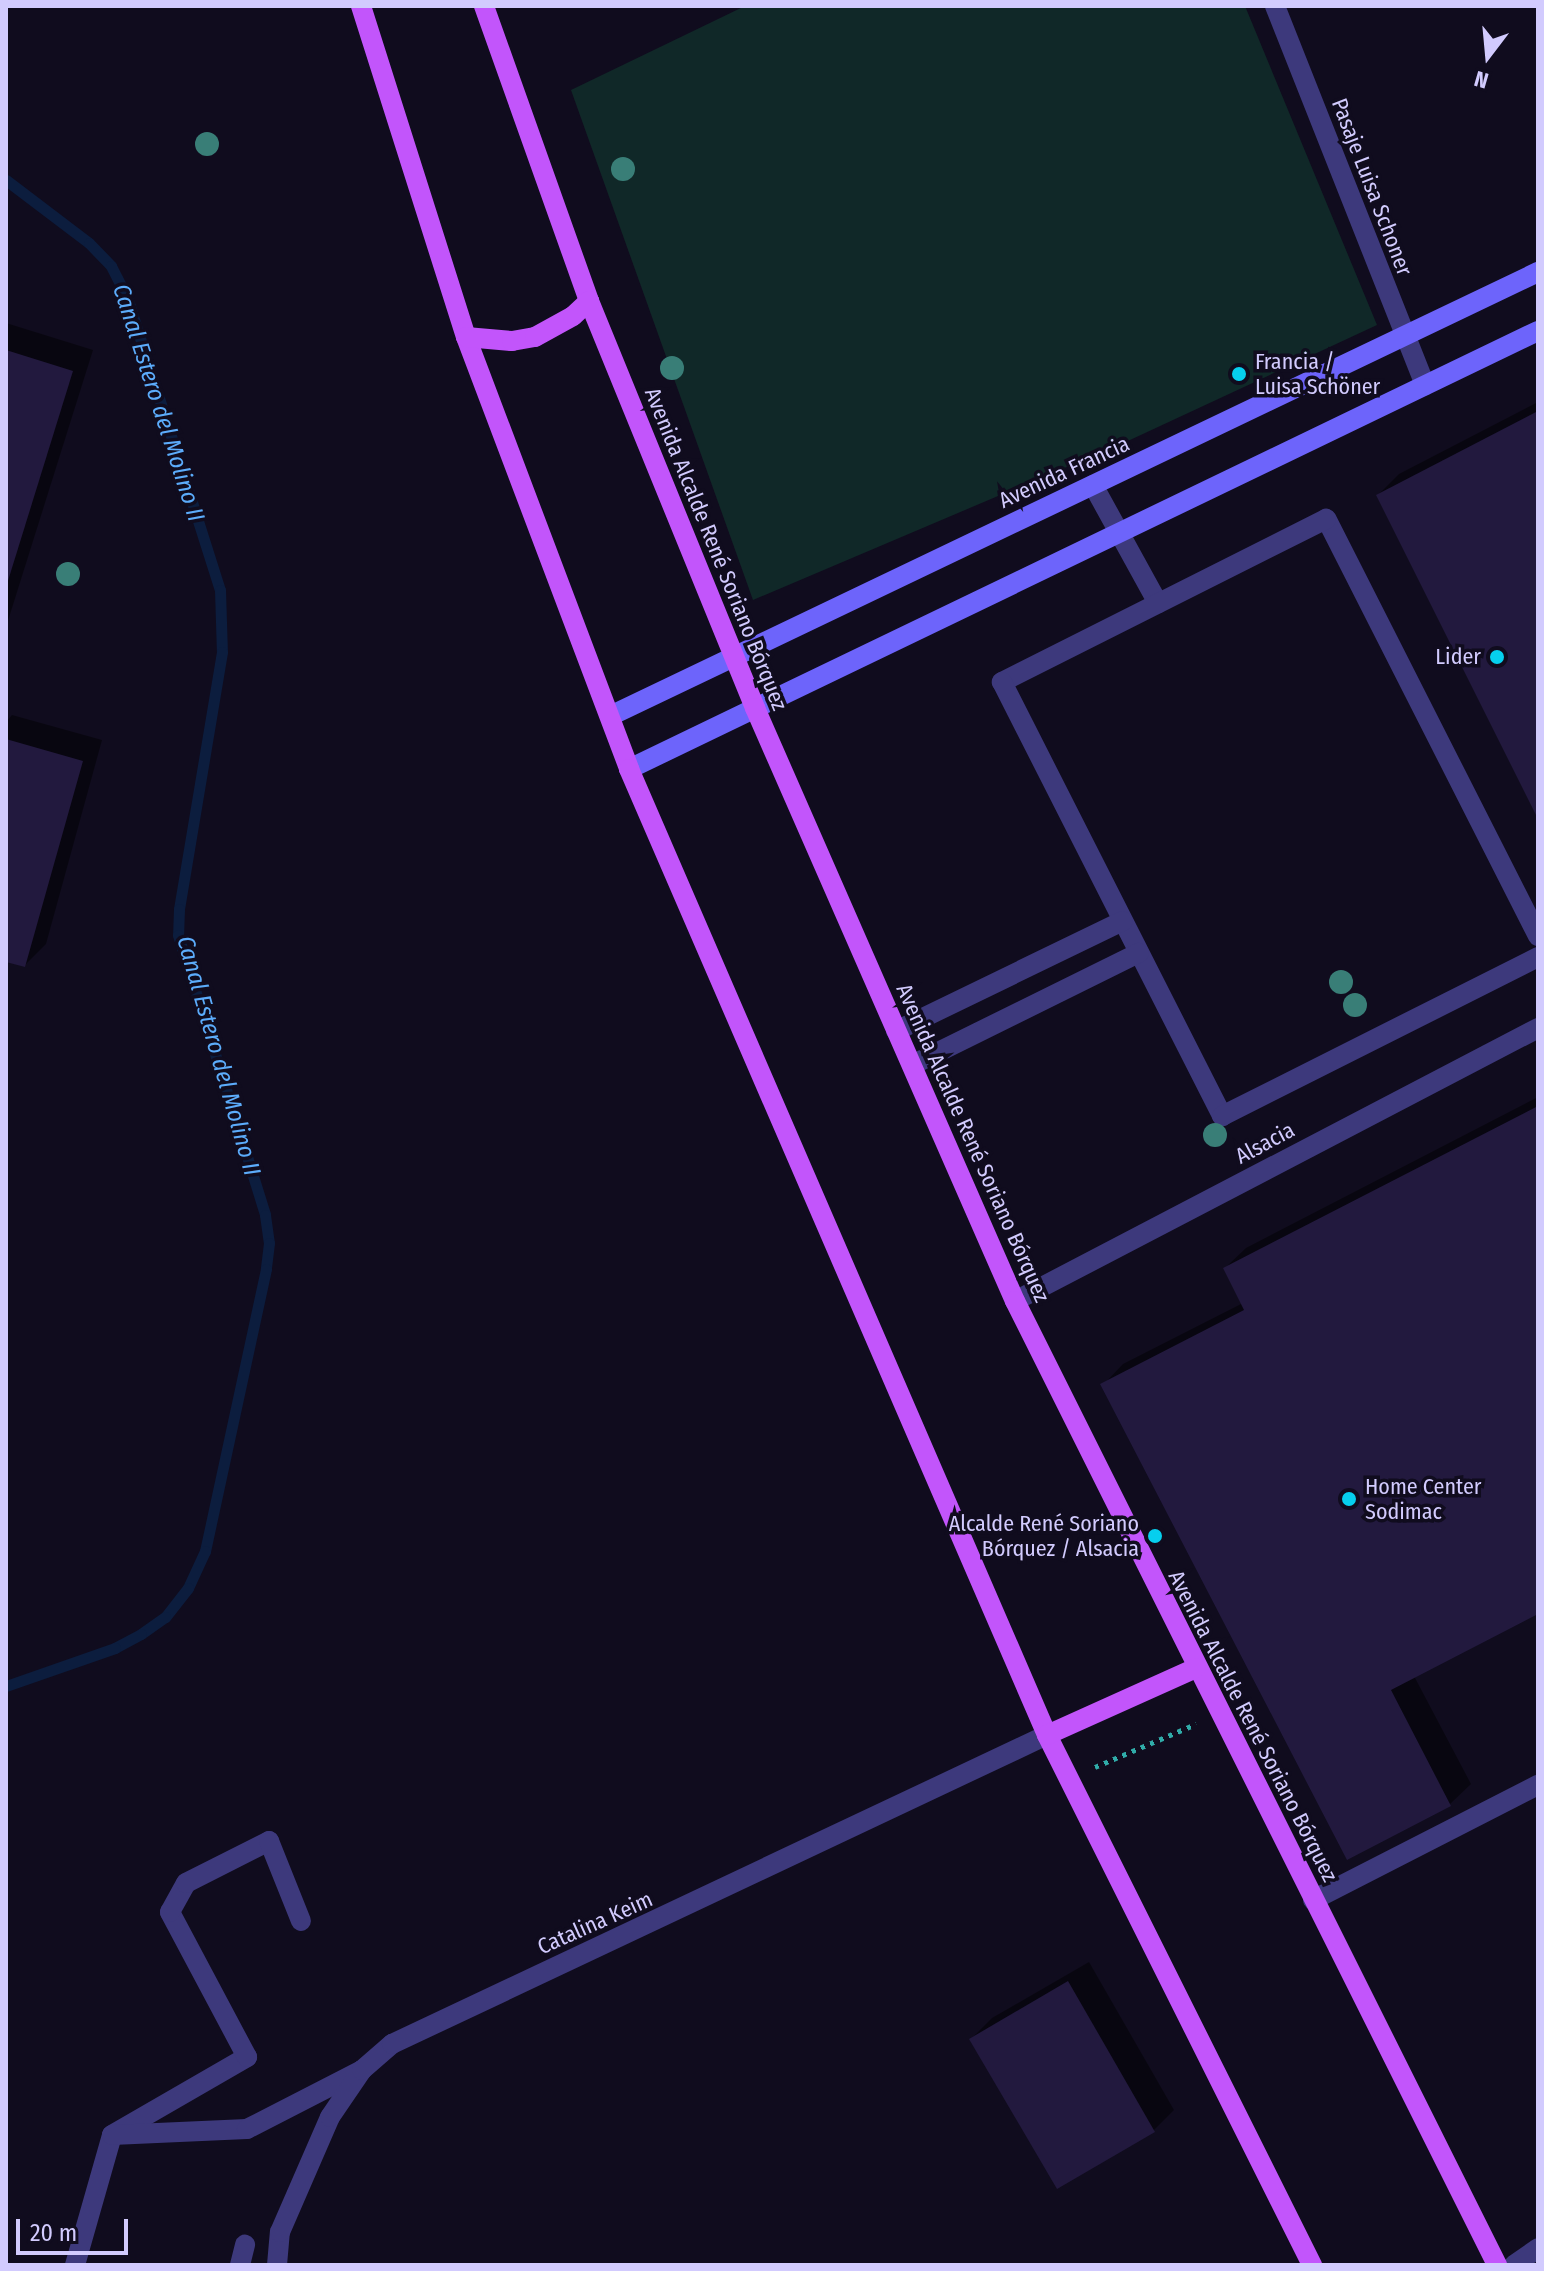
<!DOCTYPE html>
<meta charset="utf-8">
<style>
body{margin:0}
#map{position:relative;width:1544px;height:2271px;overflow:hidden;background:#100c1e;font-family:"Fira Sans Condensed",sans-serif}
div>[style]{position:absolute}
.green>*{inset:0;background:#102828}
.shadow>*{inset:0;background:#0007}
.stream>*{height:11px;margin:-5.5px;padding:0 5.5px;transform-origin:5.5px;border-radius:5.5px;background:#0c1d3e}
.building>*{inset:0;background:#22193e}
.path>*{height:5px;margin-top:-2.5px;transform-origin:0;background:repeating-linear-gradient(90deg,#30aca9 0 4px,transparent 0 10px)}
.service>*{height:20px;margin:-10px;padding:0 10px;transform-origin:10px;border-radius:10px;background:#3d397c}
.minor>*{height:20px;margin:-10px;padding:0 10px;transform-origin:10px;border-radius:10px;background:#3d397c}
.secondary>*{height:20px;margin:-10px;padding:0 10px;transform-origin:10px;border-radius:10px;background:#6d64fb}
.primary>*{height:20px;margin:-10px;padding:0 10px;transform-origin:10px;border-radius:10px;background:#c255fb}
.trees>*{width:24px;height:24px;margin:-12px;border-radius:50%;background:#397e77}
.dots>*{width:22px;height:22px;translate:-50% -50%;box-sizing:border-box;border:4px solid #100c1e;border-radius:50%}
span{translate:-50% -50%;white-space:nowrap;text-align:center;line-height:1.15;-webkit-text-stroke:7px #100c1e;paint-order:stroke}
.street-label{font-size:22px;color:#d2cbfe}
.poi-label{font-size:22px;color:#d2cbfe}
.left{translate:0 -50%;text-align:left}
.right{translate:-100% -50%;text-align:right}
.water-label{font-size:24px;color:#5cacfb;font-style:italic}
.frame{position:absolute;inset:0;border:8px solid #d2cbfe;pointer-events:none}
.north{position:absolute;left:1448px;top:16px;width:80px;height:80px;-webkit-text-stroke:6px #100c1e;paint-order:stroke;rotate:196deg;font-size:22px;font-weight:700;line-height:32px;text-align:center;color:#d2cbfe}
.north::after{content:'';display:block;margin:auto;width:28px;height:36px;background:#d2cbfe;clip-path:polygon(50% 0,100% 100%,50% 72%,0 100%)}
.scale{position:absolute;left:16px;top:2219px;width:112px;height:36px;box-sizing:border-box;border:4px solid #d2cbfe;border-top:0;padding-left:10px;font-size:24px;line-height:28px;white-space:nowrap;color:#d2cbfe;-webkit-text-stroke:6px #100c1e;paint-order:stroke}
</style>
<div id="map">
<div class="green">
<i style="clip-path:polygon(745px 6px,1245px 6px,1377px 325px,1130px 440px,753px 600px,571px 90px)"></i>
</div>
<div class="shadow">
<i style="clip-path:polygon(6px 323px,93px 350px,6px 627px)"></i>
<i style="clip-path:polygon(1538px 402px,1538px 815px,1378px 495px,1399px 474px)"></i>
<i style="clip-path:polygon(12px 715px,102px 740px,46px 944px,25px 965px,6px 960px,6px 722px)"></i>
<i style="clip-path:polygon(1538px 1097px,1538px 1612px,1414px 1676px,1471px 1784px,1450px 1804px,1103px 1385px,1123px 1364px,1243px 1303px,1225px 1268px,1246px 1248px)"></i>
<i style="clip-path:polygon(1089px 1962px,1174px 2110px,1154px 2130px,971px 2039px,992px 2018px)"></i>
</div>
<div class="stream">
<i style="left:6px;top:180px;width:104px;rotate:37.2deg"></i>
<i style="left:89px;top:243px;width:32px;rotate:46deg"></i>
<i style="left:111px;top:266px;width:35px;rotate:63deg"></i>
<i style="left:127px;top:297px;width:307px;rotate:72.4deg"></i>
<i style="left:220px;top:590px;width:62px;rotate:88.2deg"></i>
<i style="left:222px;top:652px;width:261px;rotate:99.5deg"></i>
<i style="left:179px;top:909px;width:26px;rotate:92deg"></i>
<i style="left:178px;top:935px;width:293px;rotate:72.7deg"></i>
<i style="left:265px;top:1215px;width:28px;rotate:82deg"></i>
<i style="left:269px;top:1243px;width:26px;rotate:97deg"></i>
<i style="left:266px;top:1269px;width:289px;rotate:102.2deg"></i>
<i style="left:205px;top:1551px;width:41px;rotate:114.7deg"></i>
<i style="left:188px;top:1588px;width:37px;rotate:128deg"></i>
<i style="left:165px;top:1617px;width:29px;rotate:145deg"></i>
<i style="left:141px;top:1634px;width:30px;rotate:152deg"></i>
<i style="left:115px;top:1648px;width:115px;rotate:160.8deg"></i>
</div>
<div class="building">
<i style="clip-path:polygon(6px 350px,73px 371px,7px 584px,6px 583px)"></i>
<i style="clip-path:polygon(1538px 411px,1538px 819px,1376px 495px)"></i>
<i style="clip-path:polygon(6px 739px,83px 761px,25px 967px,6px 962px)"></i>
<i style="clip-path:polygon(1538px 1106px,1538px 1614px,1391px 1690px,1451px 1806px,1347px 1860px,1100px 1384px,1244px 1310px,1223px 1268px)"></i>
<i style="clip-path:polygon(1068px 1981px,1155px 2132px,1057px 2189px,969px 2039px)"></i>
</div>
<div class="path">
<i style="left:1095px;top:1767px;width:110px;rotate:-23.1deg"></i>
</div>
<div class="service">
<i style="left:1093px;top:485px;width:135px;rotate:61.2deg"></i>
<i style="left:1538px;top:936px;width:468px;rotate:-116.9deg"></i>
<i style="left:1326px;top:519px;width:363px;rotate:153.3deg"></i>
<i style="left:1002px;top:682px;width:487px;rotate:63.1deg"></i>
<i style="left:1222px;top:1116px;width:354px;rotate:-26.7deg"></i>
<i style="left:896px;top:1031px;width:252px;rotate:-25.9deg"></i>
<i style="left:912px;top:1065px;width:253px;rotate:-26.3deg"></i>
<i style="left:1313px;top:1900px;width:253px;rotate:-27.1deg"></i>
<i style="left:112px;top:2135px;width:156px;rotate:-30deg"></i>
<i style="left:247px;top:2057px;width:164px;rotate:-118deg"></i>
<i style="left:170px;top:1912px;width:33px;rotate:-61deg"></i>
<i style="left:186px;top:1883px;width:93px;rotate:-26.8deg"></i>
<i style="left:269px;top:1841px;width:86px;rotate:68.2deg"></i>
<i style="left:75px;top:2265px;width:135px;rotate:-74.1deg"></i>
<i style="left:112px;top:2135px;width:135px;rotate:-2.5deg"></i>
<i style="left:247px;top:2129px;width:129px;rotate:-27.2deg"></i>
<i style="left:240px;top:2265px;width:21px;rotate:-76deg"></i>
<i style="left:1514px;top:2265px;width:29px;rotate:-35deg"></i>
</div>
<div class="minor">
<i style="left:1275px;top:6px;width:408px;rotate:68.4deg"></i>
<i style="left:1015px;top:1301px;width:590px;rotate:-27.56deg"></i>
<i style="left:277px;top:2265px;width:33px;rotate:-85deg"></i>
<i style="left:280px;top:2232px;width:125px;rotate:-66.5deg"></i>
<i style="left:330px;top:2117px;width:57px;rotate:-55.8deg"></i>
<i style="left:362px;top:2070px;width:40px;rotate:-41deg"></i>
<i style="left:392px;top:2044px;width:724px;rotate:-25.26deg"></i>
</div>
<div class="secondary">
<i style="left:610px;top:716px;width:1029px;rotate:-25.57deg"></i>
<i style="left:629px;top:769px;width:1009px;rotate:-25.73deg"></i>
</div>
<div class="primary">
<i style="left:361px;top:6px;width:347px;rotate:72.4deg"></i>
<i style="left:466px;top:337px;width:462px;rotate:69.3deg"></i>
<i style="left:629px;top:769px;width:1053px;rotate:66.6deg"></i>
<i style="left:1047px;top:1735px;width:593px;rotate:63.43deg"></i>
<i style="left:484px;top:6px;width:313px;rotate:70.4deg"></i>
<i style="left:589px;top:301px;width:440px;rotate:67.8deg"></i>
<i style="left:755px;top:708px;width:647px;rotate:66.33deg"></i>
<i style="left:1015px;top:1301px;width:1078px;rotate:63.43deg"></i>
<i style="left:466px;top:337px;width:46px;rotate:5deg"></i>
<i style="left:512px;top:341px;width:23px;rotate:-10deg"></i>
<i style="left:535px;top:337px;width:43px;rotate:-28.9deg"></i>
<i style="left:573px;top:316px;width:22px;rotate:-43deg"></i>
<i style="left:1047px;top:1735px;width:163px;rotate:-24.2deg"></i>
</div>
<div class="trees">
<i style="left:207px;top:144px"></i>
<i style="left:623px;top:169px"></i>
<i style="left:672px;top:368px"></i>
<i style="left:68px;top:574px"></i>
<i style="left:1341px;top:982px"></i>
<i style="left:1355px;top:1005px"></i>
<i style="left:1215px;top:1135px"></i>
</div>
<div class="dots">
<i style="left:1239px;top:374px;background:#06cfee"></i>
<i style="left:1497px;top:657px;background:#06cfee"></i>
<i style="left:1349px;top:1499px;background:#06cfee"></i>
<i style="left:1155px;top:1536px;background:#06cfee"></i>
</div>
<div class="street-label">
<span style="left:1372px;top:187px;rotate:69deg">Pasaje Luisa Schoner</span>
<span style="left:1064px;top:472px;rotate:-25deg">Avenida Francia</span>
<span style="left:716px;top:549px;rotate:68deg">Avenida Alcalde René Soriano Bórquez</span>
<span style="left:973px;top:1143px;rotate:66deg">Avenida Alcalde René Soriano Bórquez</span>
<span style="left:1265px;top:1143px;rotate:-28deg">Alsacia</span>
<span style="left:1253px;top:1726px;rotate:63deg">Avenida Alcalde René Soriano Bórquez</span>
<span style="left:595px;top:1923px;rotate:-24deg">Catalina Keim</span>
</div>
<div class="poi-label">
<span class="left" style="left:1255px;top:374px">Francia /<br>Luisa Schöner</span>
<span class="right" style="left:1481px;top:657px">Lider</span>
<span class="left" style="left:1365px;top:1499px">Home Center<br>Sodimac</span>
<span class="right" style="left:1139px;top:1536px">Alcalde René Soriano<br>Bórquez / Alsacia</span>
</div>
<div class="water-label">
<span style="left:158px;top:403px;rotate:72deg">Canal Estero del Molino II</span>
<span style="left:218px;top:1056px;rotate:74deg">Canal Estero del Molino II</span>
</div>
<div class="frame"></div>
<div class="north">N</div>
<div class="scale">20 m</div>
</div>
